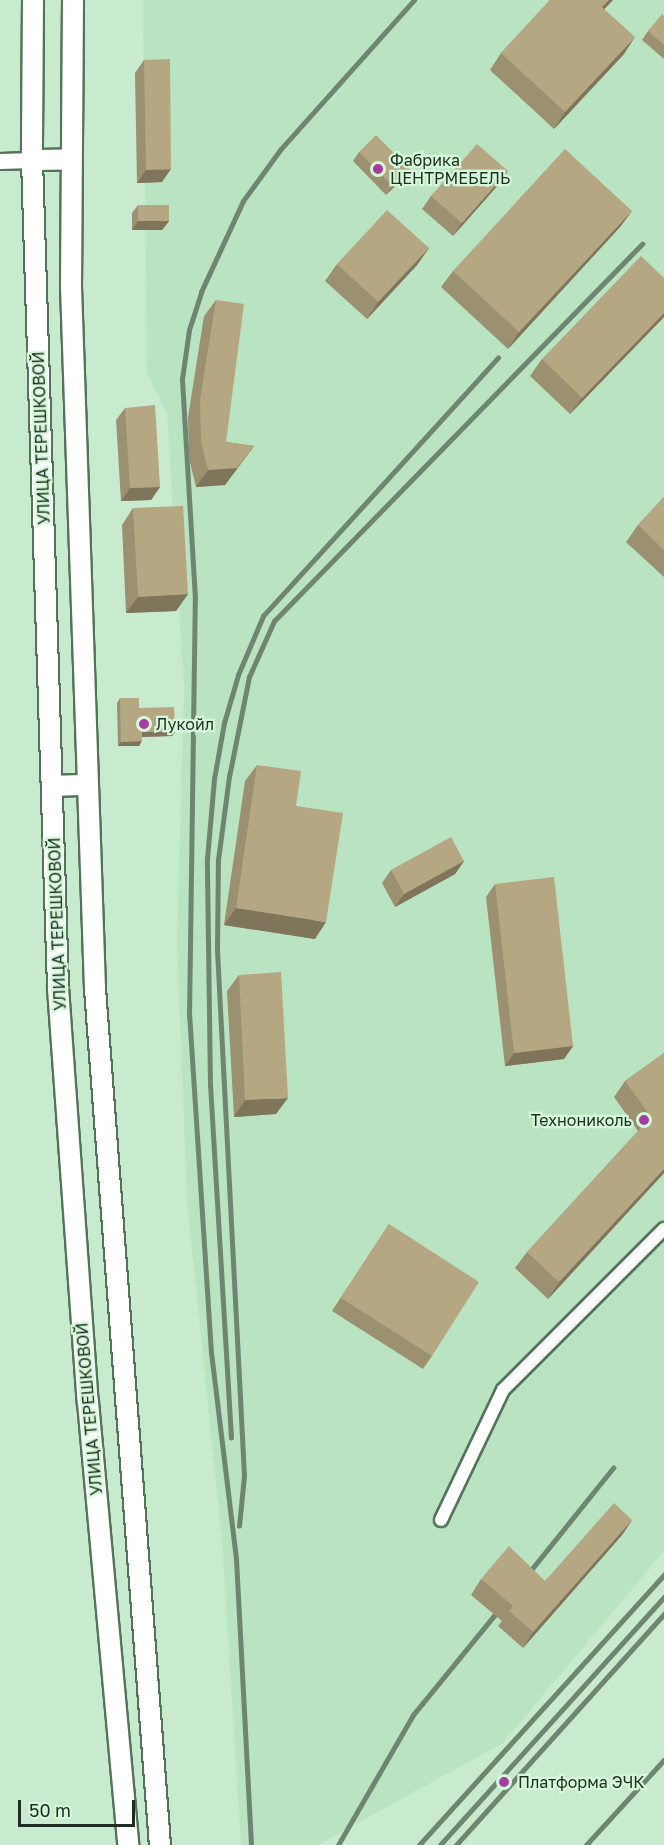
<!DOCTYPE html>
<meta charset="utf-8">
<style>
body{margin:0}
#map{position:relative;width:664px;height:1845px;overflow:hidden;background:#c8eace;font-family:"Golos Text",sans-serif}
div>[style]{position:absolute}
.built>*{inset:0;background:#bae3c1}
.roads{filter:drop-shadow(2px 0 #54735a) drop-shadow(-2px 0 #54735a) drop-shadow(0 2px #54735a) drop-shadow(0 -2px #54735a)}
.minor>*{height:12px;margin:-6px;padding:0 6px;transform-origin:6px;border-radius:6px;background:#fff}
.tertiary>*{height:15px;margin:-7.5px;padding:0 7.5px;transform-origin:7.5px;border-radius:7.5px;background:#fff}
.primary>*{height:20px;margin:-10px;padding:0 10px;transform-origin:10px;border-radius:10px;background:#fff}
.rail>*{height:4.5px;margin:-2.25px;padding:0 2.25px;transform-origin:2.25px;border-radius:2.25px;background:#6e8572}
.wall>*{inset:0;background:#9b9070}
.shaded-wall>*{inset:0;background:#7e755b}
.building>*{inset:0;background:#b4a782}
.dots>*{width:16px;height:16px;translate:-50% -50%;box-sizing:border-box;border:3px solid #d5f8db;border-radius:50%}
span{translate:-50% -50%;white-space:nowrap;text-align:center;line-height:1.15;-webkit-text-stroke:4.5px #d5f8db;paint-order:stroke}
.poi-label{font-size:16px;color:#1f2c22}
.left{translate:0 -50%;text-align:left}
.right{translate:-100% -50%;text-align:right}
.street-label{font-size:16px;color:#1f2c22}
.scale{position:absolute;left:18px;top:1800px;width:117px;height:27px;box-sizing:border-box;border:3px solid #1f2c22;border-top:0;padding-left:8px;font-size:18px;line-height:21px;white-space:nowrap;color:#1f2c22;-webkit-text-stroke:4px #d5f8db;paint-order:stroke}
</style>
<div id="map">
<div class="built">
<i style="clip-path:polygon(143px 0,664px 0,664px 1551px,503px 1743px,318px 1845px,241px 1845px,222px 1542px,187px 1200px,177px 944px,184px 688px,167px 413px,147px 372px)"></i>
</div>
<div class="roads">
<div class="minor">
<i style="left:441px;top:1520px;width:144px;rotate:-64.5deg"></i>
<i style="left:503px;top:1390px;width:228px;rotate:-45deg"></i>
</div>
<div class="tertiary">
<i style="left:0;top:161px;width:32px;rotate:-2deg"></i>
</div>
<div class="primary">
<i style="left:33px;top:0;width:160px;rotate:90.4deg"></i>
<i style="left:32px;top:160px;width:828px;rotate:88.2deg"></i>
<i style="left:58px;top:988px;width:415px;rotate:85.9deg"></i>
<i style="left:88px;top:1402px;width:445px;rotate:84.8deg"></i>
<i style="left:73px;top:0;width:287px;rotate:90.4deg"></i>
<i style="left:71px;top:287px;width:702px;rotate:88.04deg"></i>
<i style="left:95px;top:989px;width:858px;rotate:85.66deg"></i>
<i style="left:32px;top:160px;width:39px;rotate:-1deg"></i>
<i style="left:52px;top:786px;width:35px;rotate:-2deg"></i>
</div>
</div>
<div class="rail">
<i style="left:231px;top:1438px;width:353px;rotate:-93.4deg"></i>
<i style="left:210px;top:1086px;width:227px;rotate:-90.8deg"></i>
<i style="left:207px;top:859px;width:80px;rotate:-85deg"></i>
<i style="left:214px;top:779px;width:57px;rotate:-79.9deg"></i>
<i style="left:224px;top:723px;width:50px;rotate:-73.7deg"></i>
<i style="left:238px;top:675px;width:64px;rotate:-67deg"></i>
<i style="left:263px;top:616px;width:349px;rotate:-47.7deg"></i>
<i style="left:239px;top:1526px;width:50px;rotate:-84.3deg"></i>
<i style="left:244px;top:1476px;width:526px;rotate:-92.94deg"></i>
<i style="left:217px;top:951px;width:91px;rotate:-89.4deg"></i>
<i style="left:218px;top:860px;width:84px;rotate:-82.5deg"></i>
<i style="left:229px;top:777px;width:102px;rotate:-78.7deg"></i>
<i style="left:249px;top:677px;width:61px;rotate:-65.9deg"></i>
<i style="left:274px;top:621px;width:527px;rotate:-45.69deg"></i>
<i style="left:523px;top:1580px;width:144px;rotate:-51.2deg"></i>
<i style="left:251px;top:1845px;width:286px;rotate:-93deg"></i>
<i style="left:236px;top:1559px;width:208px;rotate:-96.9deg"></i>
<i style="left:211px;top:1353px;width:337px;rotate:-93.7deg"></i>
<i style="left:189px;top:1017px;width:418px;rotate:-89.2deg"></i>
<i style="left:195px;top:599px;width:220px;rotate:-93.4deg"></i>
<i style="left:182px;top:379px;width:49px;rotate:-81.9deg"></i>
<i style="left:189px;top:330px;width:40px;rotate:-72deg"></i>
<i style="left:201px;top:292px;width:100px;rotate:-65.2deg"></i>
<i style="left:243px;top:201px;width:63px;rotate:-54deg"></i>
<i style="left:280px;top:150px;width:201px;rotate:-48.2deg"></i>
<i style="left:338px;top:1845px;width:150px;rotate:-60deg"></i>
<i style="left:413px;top:1715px;width:147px;rotate:-50.8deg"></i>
<i style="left:419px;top:1845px;width:365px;rotate:-47.8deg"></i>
<i style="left:440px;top:1845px;width:334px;rotate:-47.9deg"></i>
<i style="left:456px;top:1845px;width:311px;rotate:-48deg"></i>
<i style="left:586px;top:1845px;width:115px;rotate:-47.5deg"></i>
</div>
<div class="wall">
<i style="clip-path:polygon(550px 0,613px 0,604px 9px,624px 54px,554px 129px,490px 70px,501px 53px)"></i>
<i style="clip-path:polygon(664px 16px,664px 59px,642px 40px,648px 31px)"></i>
<i style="clip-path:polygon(144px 60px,162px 182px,137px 183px,135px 73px)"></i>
<i style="clip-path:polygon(359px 152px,404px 177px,386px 195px,353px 161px)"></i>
<i style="clip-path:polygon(508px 171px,499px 184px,453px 236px,422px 209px,431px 196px)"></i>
<i style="clip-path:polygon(138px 205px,169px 221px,162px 230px,132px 230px,132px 213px)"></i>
<i style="clip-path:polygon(632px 211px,620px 227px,508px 349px,441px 287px,453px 271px)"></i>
<i style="clip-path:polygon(429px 248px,417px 265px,367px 319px,325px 281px,337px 264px)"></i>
<i style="clip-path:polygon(664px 278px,664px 317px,570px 414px,530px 376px,542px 359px)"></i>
<i style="clip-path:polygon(216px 300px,226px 442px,254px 446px,225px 485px,196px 487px,189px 458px,188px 417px,204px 316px)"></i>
<i style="clip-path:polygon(125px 408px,160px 487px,151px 500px,121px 501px,116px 420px)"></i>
<i style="clip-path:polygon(664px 497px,664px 577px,626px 542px,638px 525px)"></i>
<i style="clip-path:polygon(133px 508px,188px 594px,176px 611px,126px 613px,122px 525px)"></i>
<i style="clip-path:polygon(120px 698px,139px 708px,175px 732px,172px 736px,142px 737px,139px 746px,118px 746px,117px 703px)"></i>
<i style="clip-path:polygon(257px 765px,296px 806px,315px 939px,224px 925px,245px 781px)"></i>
<i style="clip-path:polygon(464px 861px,455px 874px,395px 907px,382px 883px,391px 870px)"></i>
<i style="clip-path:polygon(495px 884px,573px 1046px,564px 1059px,505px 1066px,486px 897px)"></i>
<i style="clip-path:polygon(239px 975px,276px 1114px,234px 1117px,227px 991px)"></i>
<i style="clip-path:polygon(664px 1053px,664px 1173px,548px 1299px,515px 1268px,527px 1252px,638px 1131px,614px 1097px,625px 1081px)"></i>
<i style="clip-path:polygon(389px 1224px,432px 1356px,423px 1369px,332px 1311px)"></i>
<i style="clip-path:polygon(632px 1520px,622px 1535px,523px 1648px,498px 1626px,502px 1621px,471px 1595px,481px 1579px,545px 1581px)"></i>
</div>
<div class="shaded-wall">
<i style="clip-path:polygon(609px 0,613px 0,591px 23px,602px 7px)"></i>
<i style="clip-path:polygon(635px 37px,624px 54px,554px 129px,565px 112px)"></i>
<i style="clip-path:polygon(171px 169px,162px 182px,137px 183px,146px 170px)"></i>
<i style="clip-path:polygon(410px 169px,404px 177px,386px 195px,393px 186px)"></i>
<i style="clip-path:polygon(508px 171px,499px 184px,453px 236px,462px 223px)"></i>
<i style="clip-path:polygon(632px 211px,620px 227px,508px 349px,519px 332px)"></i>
<i style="clip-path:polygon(138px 221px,169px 221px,162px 230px,132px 230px)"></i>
<i style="clip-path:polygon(429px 248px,417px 265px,367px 319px,378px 302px)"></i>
<i style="clip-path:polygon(664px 313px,664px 317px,570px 414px,582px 398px)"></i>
<i style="clip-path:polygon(254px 446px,225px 485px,196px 487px,208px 470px)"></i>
<i style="clip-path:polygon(160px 487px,151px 500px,121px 501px,130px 488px)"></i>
<i style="clip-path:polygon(188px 594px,176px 611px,126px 613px,138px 597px)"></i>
<i style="clip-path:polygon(142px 732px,175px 732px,172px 736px,139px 737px)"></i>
<i style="clip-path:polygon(142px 741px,139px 746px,118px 746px,121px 742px)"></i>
<i style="clip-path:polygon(464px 861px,455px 874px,395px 907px,404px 894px)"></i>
<i style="clip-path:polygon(236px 908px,326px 922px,315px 939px,224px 925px)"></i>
<i style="clip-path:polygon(573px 1046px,564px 1059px,505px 1066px,514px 1053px)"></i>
<i style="clip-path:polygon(288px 1098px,276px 1114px,234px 1117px,245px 1100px)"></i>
<i style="clip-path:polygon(664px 1169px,664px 1173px,548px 1299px,559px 1282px)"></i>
<i style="clip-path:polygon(632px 1520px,622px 1535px,523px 1648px,533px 1632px)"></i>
</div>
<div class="building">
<i style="clip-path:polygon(550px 0,609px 0,602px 7px,635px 37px,565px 112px,501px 53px)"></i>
<i style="clip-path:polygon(662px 14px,664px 16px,664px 45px,648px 31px)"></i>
<i style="clip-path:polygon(170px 59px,171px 169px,146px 170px,144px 60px)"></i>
<i style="clip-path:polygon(376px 135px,410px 169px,393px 186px,359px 152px)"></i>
<i style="clip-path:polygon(477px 144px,508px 171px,462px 223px,431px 196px)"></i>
<i style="clip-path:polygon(565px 149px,632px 211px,519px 332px,453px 271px)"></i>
<i style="clip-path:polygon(138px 205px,169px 205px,169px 221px,138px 221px)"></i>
<i style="clip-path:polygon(387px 210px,429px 248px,378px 302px,337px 264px)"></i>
<i style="clip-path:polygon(641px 256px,664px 278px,664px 313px,582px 398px,542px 359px)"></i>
<i style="clip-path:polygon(216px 300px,244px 304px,226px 442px,254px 446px,237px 468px,208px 470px,201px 442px,200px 400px)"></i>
<i style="clip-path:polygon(155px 405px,160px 487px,130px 488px,125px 408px)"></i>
<i style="clip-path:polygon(664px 497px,664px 550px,638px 525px)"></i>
<i style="clip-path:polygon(183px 506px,188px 594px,138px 597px,133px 508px)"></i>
<i style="clip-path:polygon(120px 698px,139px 698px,139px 708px,174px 707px,175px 732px,142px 732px,142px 741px,121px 742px)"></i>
<i style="clip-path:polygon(257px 765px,301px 771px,296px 806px,343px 813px,326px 922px,236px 908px)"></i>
<i style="clip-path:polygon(451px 837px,464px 861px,404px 894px,391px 870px)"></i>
<i style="clip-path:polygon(554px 877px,573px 1046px,514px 1053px,495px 884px)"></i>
<i style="clip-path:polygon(281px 972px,288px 1098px,245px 1100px,239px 975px)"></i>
<i style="clip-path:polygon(664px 1053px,664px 1169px,559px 1282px,527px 1252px,651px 1117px,625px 1081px)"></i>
<i style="clip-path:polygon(389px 1224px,479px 1282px,432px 1356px,341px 1298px)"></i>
<i style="clip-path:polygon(614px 1503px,632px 1520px,533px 1632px,509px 1611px,513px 1606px,481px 1579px,509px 1546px,545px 1581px)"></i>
</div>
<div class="dots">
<i style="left:378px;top:169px;background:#a53c9e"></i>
<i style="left:144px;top:724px;background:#a53c9e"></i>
<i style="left:644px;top:1120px;background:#a53c9e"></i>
<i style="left:504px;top:1782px;background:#a53c9e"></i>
</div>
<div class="poi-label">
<span class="left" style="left:390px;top:169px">Фабрика<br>ЦЕНТРМЕБЕЛЬ</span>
<span class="left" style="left:156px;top:724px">Лукойл</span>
<span class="right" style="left:632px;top:1120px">Технониколь</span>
<span class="left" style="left:518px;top:1782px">Платформа ЭЧК</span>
</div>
<div class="street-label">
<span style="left:41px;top:438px;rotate:-92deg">УЛИЦА ТЕРЕШКОВОЙ</span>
<span style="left:57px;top:924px;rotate:-92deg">УЛИЦА ТЕРЕШКОВОЙ</span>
<span style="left:89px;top:1409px;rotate:-95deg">УЛИЦА ТЕРЕШКОВОЙ</span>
</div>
<div class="scale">50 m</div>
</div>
